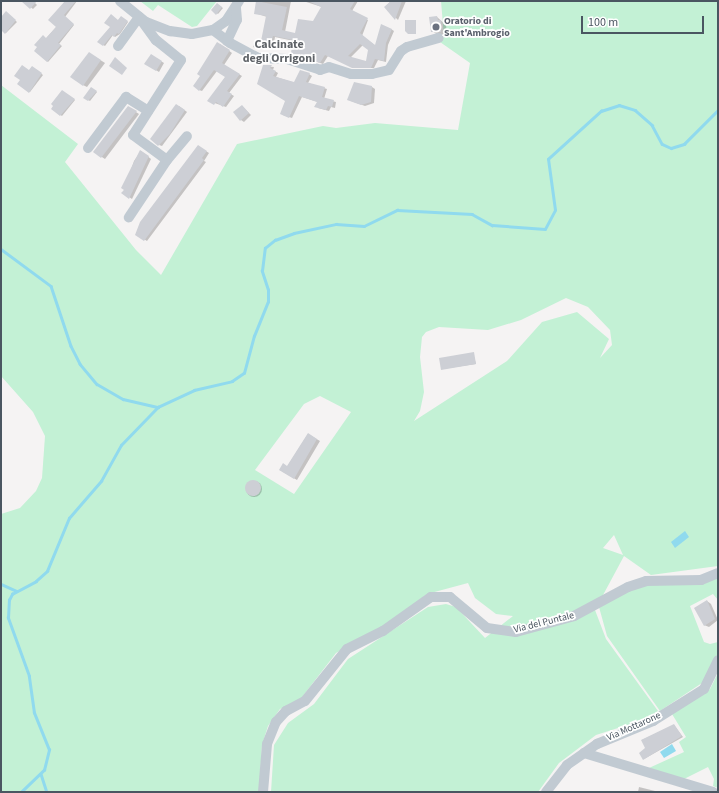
<!DOCTYPE html>
<style>
body{margin:0}
#map{position:relative;width:719px;height:793px;overflow:hidden;background:#f5f3f3;font-family:"Source Sans 3",sans-serif}
div>[style]{position:absolute}
.green>*{inset:0;background:#c3f1d5}
.water>*{inset:0;background:#90daee}
.shadow>*{inset:0;background:#0003}
.round{border-radius:50%}
.stream>*{height:2.5px;margin:-1.25px;padding:0 1.25px;transform-origin:1.25px;border-radius:1.25px;background:#90daee}
.building>*{inset:0;background:#cdcfd5}
.minor>*{height:10px;margin:-5px;padding:0 5px;transform-origin:5px;border-radius:5px;background:#c1cad2}
.dots>*{width:11px;height:11px;translate:-50% -50%;box-sizing:border-box;border:2px solid #fff;border-radius:50%}
span{translate:-50% -50%;white-space:nowrap;text-align:center;line-height:1.15;-webkit-text-stroke:3.5px #fff;paint-order:stroke}
.worship-label{font-size:10px;color:#5b616d;font-weight:700}
.left{translate:0 -50%;text-align:left}
.street-label{font-size:10px;color:#4a5661}
.quarter-label{font-size:12px;color:#5f6368;font-weight:700}
.frame{position:absolute;inset:0;border:2px solid #4a5661;pointer-events:none}
.scale{position:absolute;left:581px;top:16px;width:123px;height:18px;box-sizing:border-box;border:2px solid #4a5661;border-top:0;padding-left:5px;font-size:12px;line-height:14px;white-space:nowrap;color:#4a5661;-webkit-text-stroke:3px #fff;paint-order:stroke}
</style>
<div id="map">
<div class="green">
<i style="clip-path:polygon(140px 1px,217px 1px,197px 26px,192px 27px,158px 5px,153px 11px)"></i>
<i style="clip-path:polygon(evenodd,441px 1px,718px 1px,718px 566px,651px 575px,624px 556px,595px 610px,606px 639px,658px 711px,640px 721px,596px 735px,559px 763px,538px 792px,271px 792px,274px 745px,288px 723px,314px 704px,348px 659px,428px 607px,446px 604px,456px 607px,485px 638px,513px 616px,496px 614px,475px 598px,468px 583px,427px 594px,391px 622px,336px 653px,299px 701px,280px 709px,268px 726px,262px 745px,259px 792px,1px 792px,1px 514px,20px 508px,36px 491px,42px 478px,45px 436px,33px 412px,1px 376px,1px 85px,78px 144px,65px 162px,136px 250px,161px 275px,237px 144px,323px 126px,336px 128px,375px 123px,458px 130px,470px 63px,440px 42px,444px 37px,441px 1px,566px 298px,588px 307px,610px 330px,612px 345px,600px 358px,609px 339px,577px 312px,542px 322px,507px 361px,414px 421px,420px 411px,424px 392px,420px 357px,422px 337px,426px 332px,439px 327px,488px 330px,521px 320px,566px 298px,441px 1px,320px 396px,351px 412px,294px 494px,255px 470px,304px 404px,320px 396px,441px 1px,614px 535px,623px 555px,603px 548px,614px 535px)"></i>
<i style="clip-path:polygon(718px 577px,718px 600px,713px 594px,690px 606px,704px 642px,710px 644px,718px 642px,718px 653px,705px 681px,660px 711px,607px 636px,599px 607px,634px 588px,649px 583px)"></i>
<i style="clip-path:polygon(718px 673px,718px 788px,713px 786px,714px 779px,708px 767px,684px 779px,649px 768px,684px 752px,679px 742px,686px 737px,672px 714px,710px 689px)"></i>
</div>
<div class="water">
<i style="clip-path:polygon(685px 531px,689px 537px,675px 548px,671px 542px)"></i>
<i style="clip-path:polygon(672px 744px,676px 751px,664px 758px,660px 752px)"></i>
</div>
<div class="shadow">
<i style="clip-path:polygon(23px 1px,33px 1px,37px 5px,33px 9px)"></i>
<i style="clip-path:polygon(65px 1px,77px 1px,65px 17px,74px 25px,59px 44px,62px 46px,48px 62px,35px 51px,57px 26px)"></i>
<i style="clip-path:polygon(evenodd,262px 1px,291px 1px,285px 32px,296px 34px,314px 22px,322px 7px,303px 1px,358px 1px,352px 11px,368px 20px,362px 36px,376px 46px,391px 29px,394px 31px,388px 45px,386px 62px,378px 60px,374px 68px,356px 68px,328px 56px,323px 64px,293px 53px,294px 41px,275px 37px,273px 48px,260px 44px,259px 49px,253px 47px,254px 42px,261px 45px,267px 17px,255px 13px,262px 1px,363px 45px,369px 50px,367px 62px,350px 58px,363px 45px)"></i>
<i style="clip-path:polygon(391px 1px,406px 1px,398px 20px,385px 7px)"></i>
<i style="clip-path:polygon(217px 4px,223px 8px,218px 14px,212px 10px)"></i>
<i style="clip-path:polygon(6px 13px,17px 22px,6px 33px,1px 29px,1px 19px)"></i>
<i style="clip-path:polygon(121px 17px,128px 22px,120px 34px,115px 37px,113px 35px,105px 46px,99px 42px)"></i>
<i style="clip-path:polygon(437px 17px,446px 25px,447px 35px,438px 35px,432px 31px)"></i>
<i style="clip-path:polygon(220px 44px,232px 53px,224px 65px,242px 76px,229px 93px,234px 96px,226px 107px,209px 101px,226px 76px,217px 71px,202px 91px,199px 90px)"></i>
<i style="clip-path:polygon(151px 55px,164px 63px,159px 72px,146px 64px)"></i>
<i style="clip-path:polygon(94px 56px,105px 63px,87px 87px,83px 85px)"></i>
<i style="clip-path:polygon(263px 66px,274px 67px,273px 70px,278px 73px,276px 77px,295px 83px,309px 74px,312px 76px,308px 83px,327px 89px,324px 99px,336px 102px,335px 108px,331px 107px,329px 111px,318px 108px,318px 102px,302px 97px,292px 118px,283px 115px,287px 100px)"></i>
<i style="clip-path:polygon(32px 67px,43px 75px,30px 92px,18px 84px)"></i>
<i style="clip-path:polygon(372px 87px,375px 89px,374px 103px,365px 106px,351px 101px)"></i>
<i style="clip-path:polygon(91px 88px,97px 92px,90px 101px,85px 98px)"></i>
<i style="clip-path:polygon(62px 91px,75px 100px,62px 116px,52px 109px)"></i>
<i style="clip-path:polygon(179px 106px,187px 112px,162px 146px,159px 145px)"></i>
<i style="clip-path:polygon(242px 106px,251px 115px,244px 122px,241px 120px)"></i>
<i style="clip-path:polygon(128px 107px,139px 114px,105px 159px,94px 152px)"></i>
<i style="clip-path:polygon(198px 146px,209px 153px,204px 161px,206px 162px,147px 241px,136px 234px)"></i>
<i style="clip-path:polygon(141px 151px,151px 159px,132px 199px,123px 193px,134px 161px)"></i>
<i style="clip-path:polygon(473px 353px,476px 364px,442px 369px)"></i>
<i style="clip-path:polygon(308px 434px,320px 441px,297px 480px,280px 470px,287px 467px)"></i>
<i class="round" style="left:246px;top:481px;width:16px;height:16px"></i>
<i style="clip-path:polygon(707px 601px,711px 604px,718px 620px,709px 627px,704px 625px)"></i>
<i style="clip-path:polygon(674px 725px,683px 737px,644px 759px,647px 749px,642px 740px)"></i>
<i style="clip-path:polygon(639px 787px,659px 792px,638px 792px)"></i>
</div>
<div class="stream">
<i style="left:1px;top:249px;width:62px;rotate:36.5deg"></i>
<i style="left:51px;top:286px;width:63px;rotate:71.6deg"></i>
<i style="left:71px;top:346px;width:20px;rotate:63deg"></i>
<i style="left:80px;top:364px;width:26px;rotate:50deg"></i>
<i style="left:97px;top:384px;width:30px;rotate:30deg"></i>
<i style="left:123px;top:399px;width:36px;rotate:13deg"></i>
<i style="left:1px;top:584px;width:17px;rotate:24deg"></i>
<i style="left:41px;top:774px;width:19px;rotate:72deg"></i>
<i style="left:21px;top:792px;width:32px;rotate:-44deg"></i>
<i style="left:44px;top:770px;width:21px;rotate:-76deg"></i>
<i style="left:49px;top:750px;width:40px;rotate:-112deg"></i>
<i style="left:34px;top:713px;width:37px;rotate:-98deg"></i>
<i style="left:29px;top:676px;width:62px;rotate:-109.9deg"></i>
<i style="left:8px;top:618px;width:18px;rotate:-87deg"></i>
<i style="left:9px;top:600px;width:7px;rotate:-63deg"></i>
<i style="left:12px;top:594px;width:27px;rotate:-28deg"></i>
<i style="left:36px;top:581px;width:15px;rotate:-42deg"></i>
<i style="left:47px;top:571px;width:57px;rotate:-67.5deg"></i>
<i style="left:69px;top:518px;width:49px;rotate:-49.1deg"></i>
<i style="left:101px;top:481px;width:41px;rotate:-60.9deg"></i>
<i style="left:121px;top:445px;width:53px;rotate:-45.8deg"></i>
<i style="left:158px;top:407px;width:40px;rotate:-25deg"></i>
<i style="left:194px;top:390px;width:39px;rotate:-13deg"></i>
<i style="left:232px;top:381px;width:14px;rotate:-34deg"></i>
<i style="left:244px;top:373px;width:38px;rotate:-75deg"></i>
<i style="left:254px;top:336px;width:37px;rotate:-68deg"></i>
<i style="left:268px;top:302px;width:12px;rotate:-90deg"></i>
<i style="left:268px;top:290px;width:20px;rotate:-108deg"></i>
<i style="left:262px;top:271px;width:23px;rotate:-83deg"></i>
<i style="left:265px;top:248px;width:13px;rotate:-39deg"></i>
<i style="left:275px;top:240px;width:20px;rotate:-20deg"></i>
<i style="left:294px;top:233px;width:43px;rotate:-12.1deg"></i>
<i style="left:336px;top:224px;width:28px;rotate:4deg"></i>
<i style="left:364px;top:226px;width:37px;rotate:-26deg"></i>
<i style="left:397px;top:210px;width:75px;rotate:3.1deg"></i>
<i style="left:472px;top:214px;width:23px;rotate:29deg"></i>
<i style="left:492px;top:225px;width:53px;rotate:4.3deg"></i>
<i style="left:545px;top:229px;width:21px;rotate:-62deg"></i>
<i style="left:555px;top:210px;width:51px;rotate:-97.8deg"></i>
<i style="left:548px;top:159px;width:72px;rotate:-42.2deg"></i>
<i style="left:601px;top:111px;width:19px;rotate:-18deg"></i>
<i style="left:619px;top:105px;width:17px;rotate:17deg"></i>
<i style="left:635px;top:110px;width:23px;rotate:41deg"></i>
<i style="left:652px;top:125px;width:21px;rotate:62deg"></i>
<i style="left:662px;top:144px;width:10px;rotate:24deg"></i>
<i style="left:671px;top:148px;width:14px;rotate:-17deg"></i>
<i style="left:684px;top:144px;width:48px;rotate:-45deg"></i>
</div>
<div class="building">
<i style="clip-path:polygon(21px 1px,37px 1px,30px 9px)"></i>
<i style="clip-path:polygon(65px 1px,76px 1px,64px 15px,74px 24px,58px 43px,61px 45px,47px 62px,34px 51px,37px 47px,34px 45px,43px 35px,46px 38px,56px 27px,48px 20px)"></i>
<i style="clip-path:polygon(evenodd,256px 1px,287px 7px,282px 30px,295px 33px,298px 19px,313px 21px,321px 7px,308px 1px,355px 1px,350px 9px,368px 18px,360px 33px,375px 45px,381px 24px,392px 29px,386px 43px,384px 61px,375px 59px,371px 68px,352px 68px,325px 55px,320px 63px,291px 53px,293px 40px,273px 36px,270px 47px,260px 46px,266px 16px,254px 14px,256px 1px,360px 44px,368px 50px,366px 61px,348px 56px,360px 44px)"></i>
<i style="clip-path:polygon(391px 1px,402px 1px,395px 20px,384px 7px)"></i>
<i style="clip-path:polygon(217px 3px,222px 7px,216px 15px,211px 10px)"></i>
<i style="clip-path:polygon(6px 11px,16px 20px,5px 34px,1px 30px,1px 17px)"></i>
<i style="clip-path:polygon(111px 14px,118px 20px,121px 16px,128px 21px,119px 34px,117px 33px,114px 37px,112px 35px,103px 46px,97px 42px,110px 27px,104px 23px)"></i>
<i style="clip-path:polygon(437px 16px,438px 20px,441px 20px,441px 32px,431px 32px,429px 17px)"></i>
<i style="clip-path:polygon(405px 20px,416px 20px,416px 34px,408px 34px,405px 31px)"></i>
<i style="clip-path:polygon(217px 42px,230px 50px,222px 63px,240px 74px,227px 91px,232px 94px,223px 107px,216px 102px,214px 105px,207px 101px,225px 77px,214px 70px,199px 91px,193px 86px,200px 76px,197px 74px)"></i>
<i style="clip-path:polygon(89px 52px,101px 60px,83px 86px,70px 77px)"></i>
<i style="clip-path:polygon(151px 54px,162px 61px,156px 71px,144px 64px)"></i>
<i style="clip-path:polygon(115px 57px,127px 68px,122px 75px,109px 66px)"></i>
<i style="clip-path:polygon(22px 65px,29px 70px,32px 66px,42px 73px,29px 93px,17px 84px,20px 80px,14px 76px)"></i>
<i style="clip-path:polygon(263px 65px,272px 65px,270px 68px,276px 71px,273px 76px,294px 82px,300px 70px,310px 73px,306px 82px,325px 87px,322px 97px,334px 100px,332px 107px,328px 106px,326px 110px,314px 107px,317px 102px,299px 96px,289px 118px,280px 114px,285px 101px,257px 84px)"></i>
<i style="clip-path:polygon(354px 82px,372px 86px,371px 102px,361px 105px,347px 100px)"></i>
<i style="clip-path:polygon(91px 87px,97px 91px,88px 101px,83px 98px)"></i>
<i style="clip-path:polygon(62px 90px,75px 99px,60px 116px,51px 109px,53px 106px,51px 104px)"></i>
<i style="clip-path:polygon(176px 104px,185px 110px,170px 134px,158px 146px,150px 139px)"></i>
<i style="clip-path:polygon(242px 105px,249px 113px,240px 121px,233px 112px)"></i>
<i style="clip-path:polygon(128px 106px,137px 111px,101px 158px,93px 152px)"></i>
<i style="clip-path:polygon(198px 145px,207px 151px,202px 158px,204px 160px,144px 241px,135px 235px,140px 222px)"></i>
<i style="clip-path:polygon(140px 150px,149px 156px,129px 199px,121px 193px,124px 190px,121px 188px)"></i>
<i style="clip-path:polygon(474px 352px,476px 364px,441px 370px,439px 358px)"></i>
<i style="clip-path:polygon(308px 433px,317px 439px,294px 479px,279px 470px,283px 463px,287px 466px)"></i>
<i class="round" style="left:245px;top:480px;width:16px;height:16px"></i>
<i style="clip-path:polygon(707px 600px,715px 619px,704px 626px,694px 608px)"></i>
<i style="clip-path:polygon(674px 724px,682px 736px,643px 760px,639px 753px,645px 748px,641px 740px)"></i>
</div>
<div class="minor">
<i style="left:120px;top:1px;width:33px;rotate:39deg"></i>
<i style="left:146px;top:22px;width:26px;rotate:21deg"></i>
<i style="left:170px;top:31px;width:22px;rotate:8deg"></i>
<i style="left:192px;top:34px;width:21px;rotate:-11deg"></i>
<i style="left:213px;top:30px;width:16px;rotate:-35deg"></i>
<i style="left:226px;top:21px;width:24px;rotate:-57deg"></i>
<i style="left:213px;top:30px;width:21px;rotate:37deg"></i>
<i style="left:230px;top:43px;width:32px;rotate:28deg"></i>
<i style="left:258px;top:58px;width:29px;rotate:2deg"></i>
<i style="left:287px;top:59px;width:35px;rotate:18deg"></i>
<i style="left:320px;top:70px;width:9px;rotate:-18deg"></i>
<i style="left:329px;top:67px;width:23px;rotate:18deg"></i>
<i style="left:351px;top:74px;width:21px"></i>
<i style="left:372px;top:74px;width:17px;rotate:-13deg"></i>
<i style="left:389px;top:70px;width:22px;rotate:-58deg"></i>
<i style="left:401px;top:51px;width:7px;rotate:-34deg"></i>
<i style="left:407px;top:47px;width:33px;rotate:-16deg"></i>
<i style="left:227px;top:41px;width:23px;rotate:-65deg"></i>
<i style="left:237px;top:20px;width:12px;rotate:-95deg"></i>
<i style="left:118px;top:46px;width:36px;rotate:-54deg"></i>
<i style="left:139px;top:17px;width:29px;rotate:54deg"></i>
<i style="left:156px;top:40px;width:32px;rotate:39deg"></i>
<i style="left:181px;top:60px;width:89px;rotate:122.6deg"></i>
<i style="left:133px;top:135px;width:42px;rotate:36.3deg"></i>
<i style="left:167px;top:160px;width:69px;rotate:123.7deg"></i>
<i style="left:88px;top:148px;width:64px;rotate:-53.3deg"></i>
<i style="left:126px;top:97px;width:26px;rotate:32deg"></i>
<i style="left:167px;top:160px;width:31px;rotate:-50deg"></i>
<i style="left:584px;top:753px;width:135px;rotate:16.8deg"></i>
<i style="left:263px;top:792px;width:48px;rotate:-85.2deg"></i>
<i style="left:267px;top:744px;width:24px;rotate:-68deg"></i>
<i style="left:276px;top:722px;width:15px;rotate:-48deg"></i>
<i style="left:286px;top:711px;width:21px;rotate:-28deg"></i>
<i style="left:305px;top:701px;width:67px;rotate:-51.1deg"></i>
<i style="left:347px;top:649px;width:40px;rotate:-26.6deg"></i>
<i style="left:383px;top:631px;width:59px;rotate:-35.3deg"></i>
<i style="left:431px;top:597px;width:19px"></i>
<i style="left:450px;top:597px;width:48px;rotate:40deg"></i>
<i style="left:487px;top:628px;width:29px;rotate:8deg"></i>
<i style="left:516px;top:632px;width:60px;rotate:-15.4deg"></i>
<i style="left:574px;top:616px;width:61px;rotate:-28.2deg"></i>
<i style="left:628px;top:587px;width:19px;rotate:-18deg"></i>
<i style="left:646px;top:581px;width:55px;rotate:-1deg"></i>
<i style="left:701px;top:580px;width:18px;rotate:-22deg"></i>
<i style="left:546px;top:792px;width:34px;rotate:-52deg"></i>
<i style="left:567px;top:765px;width:37px;rotate:-35deg"></i>
<i style="left:597px;top:744px;width:61px;rotate:-22.3deg"></i>
<i style="left:653px;top:721px;width:60px;rotate:-32.1deg"></i>
<i style="left:704px;top:689px;width:32px;rotate:-64deg"></i>
</div>
<div class="dots">
<i style="left:436px;top:27px;background:#6b7280"></i>
</div>
<div class="worship-label">
<span class="left" style="left:444px;top:27px">Oratorio di<br>Sant'Ambrogio</span>
</div>
<div class="street-label">
<span style="left:544px;top:623px;rotate:-14deg">Via del Puntale</span>
<span style="left:634px;top:727px;rotate:-24deg">Via Mottarone</span>
</div>
<div class="quarter-label">
<span style="left:279px;top:52px">Calcinate<br>degli Orrigoni</span>
</div>
<div class="frame"></div>
<div class="scale">100 m</div>
</div>
